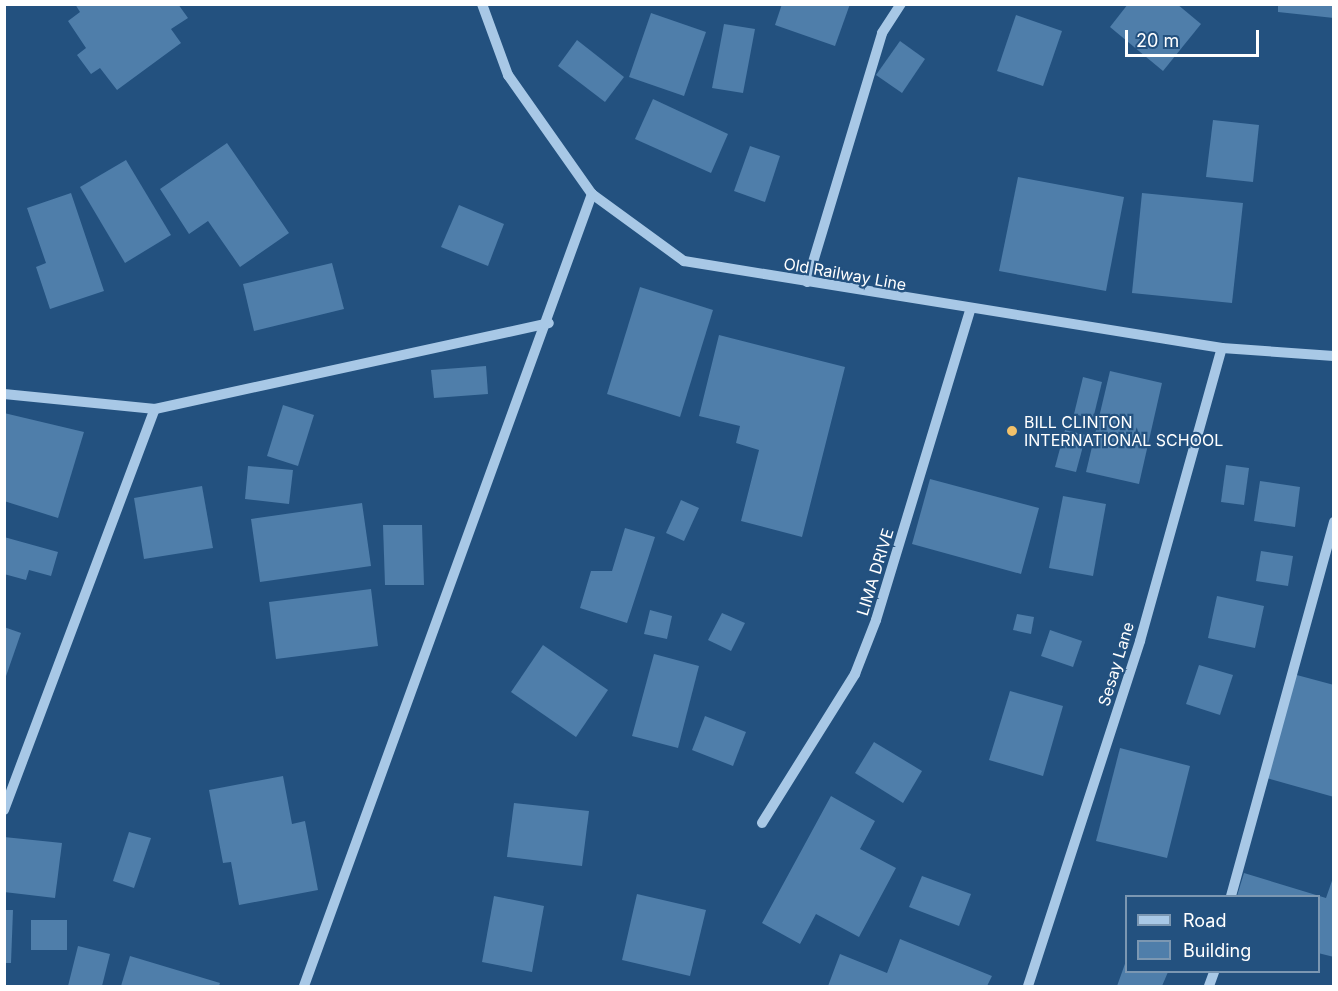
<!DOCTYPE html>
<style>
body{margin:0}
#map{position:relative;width:1338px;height:991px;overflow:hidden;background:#23517f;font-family:Inter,sans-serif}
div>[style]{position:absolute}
.building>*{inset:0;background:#4f7eaa}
.minor>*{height:10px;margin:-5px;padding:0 5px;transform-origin:5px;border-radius:5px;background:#a8c8e6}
.dots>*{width:16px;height:16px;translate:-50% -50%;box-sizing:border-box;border:3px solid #23517f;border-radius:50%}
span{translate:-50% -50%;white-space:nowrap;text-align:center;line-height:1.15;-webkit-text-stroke:4.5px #23517f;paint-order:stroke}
.street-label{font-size:16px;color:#fff}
.poi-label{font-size:16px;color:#fff}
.left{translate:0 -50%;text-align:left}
.frame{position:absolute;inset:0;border:6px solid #fff;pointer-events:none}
.legend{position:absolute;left:1125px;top:895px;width:195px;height:78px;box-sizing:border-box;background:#23517f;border:2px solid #7b97b2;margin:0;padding:8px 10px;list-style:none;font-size:18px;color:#fff}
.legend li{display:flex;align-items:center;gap:12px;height:30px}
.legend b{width:30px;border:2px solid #7b97b2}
.scale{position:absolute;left:1125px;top:30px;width:134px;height:27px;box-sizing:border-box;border:3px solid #fff;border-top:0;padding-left:8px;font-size:18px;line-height:21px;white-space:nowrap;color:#fff;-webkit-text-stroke:4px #23517f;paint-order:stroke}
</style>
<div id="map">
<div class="building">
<i style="clip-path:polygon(75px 4px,178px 4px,188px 18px,171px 29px,181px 43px,117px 90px,100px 68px,91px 74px,77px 55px,86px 48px,68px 21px,80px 12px)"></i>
<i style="clip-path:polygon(782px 4px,850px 4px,835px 46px,775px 25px)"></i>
<i style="clip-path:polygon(1128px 4px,1177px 4px,1201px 24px,1163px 71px,1110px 27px)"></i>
<i style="clip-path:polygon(1278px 4px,1334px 4px,1334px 18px,1278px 12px)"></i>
<i style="clip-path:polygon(651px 13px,706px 32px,684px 96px,629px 77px)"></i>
<i style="clip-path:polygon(1016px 15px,1062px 31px,1043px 86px,997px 71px)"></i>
<i style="clip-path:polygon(724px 24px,755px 29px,743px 93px,712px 88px)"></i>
<i style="clip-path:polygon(577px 40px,624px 77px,605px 102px,558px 66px)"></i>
<i style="clip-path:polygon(900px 41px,925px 59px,902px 93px,876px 75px)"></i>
<i style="clip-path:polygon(653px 99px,728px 134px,711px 173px,635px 139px)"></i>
<i style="clip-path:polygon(1213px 120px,1259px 125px,1253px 182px,1206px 177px)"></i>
<i style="clip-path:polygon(227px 143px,289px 233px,240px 267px,208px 221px,189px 234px,160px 189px)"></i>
<i style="clip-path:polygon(750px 146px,780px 156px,765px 202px,734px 191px)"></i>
<i style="clip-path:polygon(126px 160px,171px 235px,125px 263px,80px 187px)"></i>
<i style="clip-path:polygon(1018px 177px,1124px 197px,1106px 291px,999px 271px)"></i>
<i style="clip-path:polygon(71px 193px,104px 291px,50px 309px,36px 267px,46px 263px,27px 208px)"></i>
<i style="clip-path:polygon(1142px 193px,1243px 203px,1232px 303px,1132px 293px)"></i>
<i style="clip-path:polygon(459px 205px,504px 224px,488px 266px,441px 247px)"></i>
<i style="clip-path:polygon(332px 263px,344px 309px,254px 331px,243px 284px)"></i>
<i style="clip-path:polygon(640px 287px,713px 310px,680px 417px,607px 394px)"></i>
<i style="clip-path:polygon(719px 335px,845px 367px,802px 537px,741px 521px,759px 450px,736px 443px,740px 426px,699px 416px)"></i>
<i style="clip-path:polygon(486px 366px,488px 394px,434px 398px,431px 370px)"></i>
<i style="clip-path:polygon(1110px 371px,1162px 383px,1139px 484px,1086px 472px)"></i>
<i style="clip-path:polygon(1083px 377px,1102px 382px,1093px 419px,1074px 414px)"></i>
<i style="clip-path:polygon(283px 405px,314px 415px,298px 466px,267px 456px)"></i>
<i style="clip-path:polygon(4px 413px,84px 432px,58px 518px,4px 501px)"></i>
<i style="clip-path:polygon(1065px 430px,1086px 435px,1076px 472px,1055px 467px)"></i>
<i style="clip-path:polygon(1226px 465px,1249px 468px,1244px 505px,1221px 502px)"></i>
<i style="clip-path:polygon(248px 466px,293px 470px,289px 504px,245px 499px)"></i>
<i style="clip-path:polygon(930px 479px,1039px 508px,1021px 574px,912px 544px)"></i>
<i style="clip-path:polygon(1260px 481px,1300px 487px,1295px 527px,1254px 521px)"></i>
<i style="clip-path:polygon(202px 486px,213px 548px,144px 559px,134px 498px)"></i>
<i style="clip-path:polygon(1063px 496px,1106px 504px,1093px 576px,1049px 568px)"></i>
<i style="clip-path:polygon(681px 500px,699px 508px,684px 541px,666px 533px)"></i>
<i style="clip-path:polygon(362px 503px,371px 566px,260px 582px,251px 519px)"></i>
<i style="clip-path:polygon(383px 525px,422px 525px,424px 585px,385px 585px)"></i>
<i style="clip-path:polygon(625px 528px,655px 537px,627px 623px,580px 608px,591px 571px,612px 571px)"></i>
<i style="clip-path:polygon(4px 537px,58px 552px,51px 576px,29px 570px,26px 580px,4px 574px)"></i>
<i style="clip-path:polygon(1261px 551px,1293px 556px,1288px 586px,1256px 581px)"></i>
<i style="clip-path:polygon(371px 589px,378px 646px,276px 659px,269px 602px)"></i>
<i style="clip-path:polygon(1217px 596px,1264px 606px,1255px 648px,1208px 638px)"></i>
<i style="clip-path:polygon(650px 610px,672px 616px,667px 639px,644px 634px)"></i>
<i style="clip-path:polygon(722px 613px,745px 623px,731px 651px,708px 640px)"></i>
<i style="clip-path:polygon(1017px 614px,1034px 617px,1031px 634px,1013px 630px)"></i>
<i style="clip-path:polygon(4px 627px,21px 633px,5px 679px,4px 679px)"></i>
<i style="clip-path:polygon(1050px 630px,1082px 641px,1073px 667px,1041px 656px)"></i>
<i style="clip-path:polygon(543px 645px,608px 690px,576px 737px,511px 692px)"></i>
<i style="clip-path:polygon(654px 654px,699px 666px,678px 748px,632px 736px)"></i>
<i style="clip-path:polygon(1199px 665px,1233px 675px,1220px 715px,1186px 704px)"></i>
<i style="clip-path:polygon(1293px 674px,1334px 685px,1334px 797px,1263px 777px)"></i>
<i style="clip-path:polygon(1010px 691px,1063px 706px,1043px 776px,989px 760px)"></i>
<i style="clip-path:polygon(705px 716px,746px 732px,733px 766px,692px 750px)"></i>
<i style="clip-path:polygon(874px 742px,922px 771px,903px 803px,855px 773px)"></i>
<i style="clip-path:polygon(1120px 748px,1190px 766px,1167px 858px,1096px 841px)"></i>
<i style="clip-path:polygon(283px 776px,292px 824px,305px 821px,318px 890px,239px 905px,231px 862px,223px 863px,209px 790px)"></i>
<i style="clip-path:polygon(831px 796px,875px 821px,860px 849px,896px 868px,859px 937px,816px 914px,800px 944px,762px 923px)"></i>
<i style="clip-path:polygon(514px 803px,589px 811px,582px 866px,507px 857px)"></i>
<i style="clip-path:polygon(129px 832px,151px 838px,134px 888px,113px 881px)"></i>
<i style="clip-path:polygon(4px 837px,62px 843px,55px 898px,4px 892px)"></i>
<i style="clip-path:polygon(1244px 873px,1326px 898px,1334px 875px,1334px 957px,1318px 953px,1318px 896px,1237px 896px)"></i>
<i style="clip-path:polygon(922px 876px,971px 894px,959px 926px,909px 907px)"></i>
<i style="clip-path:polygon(637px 894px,706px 910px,690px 976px,622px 960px)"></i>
<i style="clip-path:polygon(494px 896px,544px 906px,532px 972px,482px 962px)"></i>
<i style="clip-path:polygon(4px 910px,13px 910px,11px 963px,4px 963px)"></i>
<i style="clip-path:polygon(31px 920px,67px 920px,67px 950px,31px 950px)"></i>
<i style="clip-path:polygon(900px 939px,992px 976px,987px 986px,828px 986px,840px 954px,887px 973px)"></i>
<i style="clip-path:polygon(78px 946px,110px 954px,102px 986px,68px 986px)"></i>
<i style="clip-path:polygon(130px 956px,220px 983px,219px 986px,121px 986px)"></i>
<i style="clip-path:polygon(1126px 961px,1126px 972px,1168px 972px,1162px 986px,1117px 986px)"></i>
</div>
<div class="minor">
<i style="left:482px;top:4px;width:76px;rotate:69.9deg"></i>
<i style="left:508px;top:75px;width:146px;rotate:54.8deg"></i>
<i style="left:592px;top:194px;width:114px;rotate:36.1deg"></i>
<i style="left:684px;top:261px;width:545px;rotate:9.19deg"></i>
<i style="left:1222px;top:348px;width:112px;rotate:4.1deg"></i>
<i style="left:807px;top:282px;width:260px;rotate:-73.2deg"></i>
<i style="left:882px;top:33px;width:35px;rotate:-57deg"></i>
<i style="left:4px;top:394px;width:152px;rotate:5.7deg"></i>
<i style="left:4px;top:810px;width:428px;rotate:-69.4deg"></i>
<i style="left:155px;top:409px;width:403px;rotate:-12.3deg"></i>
<i style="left:762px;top:823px;width:176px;rotate:-58deg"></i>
<i style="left:855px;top:674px;width:58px;rotate:-68.7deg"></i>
<i style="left:876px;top:620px;width:324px;rotate:-73.1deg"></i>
<i style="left:1231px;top:896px;width:388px;rotate:-74.6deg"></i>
<i style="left:304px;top:986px;width:843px;rotate:-70.02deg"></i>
<i style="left:1028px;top:986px;width:363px;rotate:-72deg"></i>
<i style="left:1140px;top:641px;width:304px;rotate:-74.4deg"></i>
<i style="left:1209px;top:986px;width:15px;rotate:-70deg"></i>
</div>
<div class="dots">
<i style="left:1012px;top:431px;background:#f2c16a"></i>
</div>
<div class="street-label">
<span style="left:845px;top:274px;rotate:10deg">Old Railway Line</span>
<span style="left:875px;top:572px;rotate:-73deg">LIMA DRIVE</span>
<span style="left:1116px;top:664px;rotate:-73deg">Sesay Lane</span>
</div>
<div class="poi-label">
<span class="left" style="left:1024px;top:431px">BILL CLINTON<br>INTERNATIONAL SCHOOL</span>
</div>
<div class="frame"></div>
<ul class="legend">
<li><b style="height:8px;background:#a8c8e6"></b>Road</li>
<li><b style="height:16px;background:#4f7eaa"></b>Building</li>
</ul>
<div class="scale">20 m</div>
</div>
